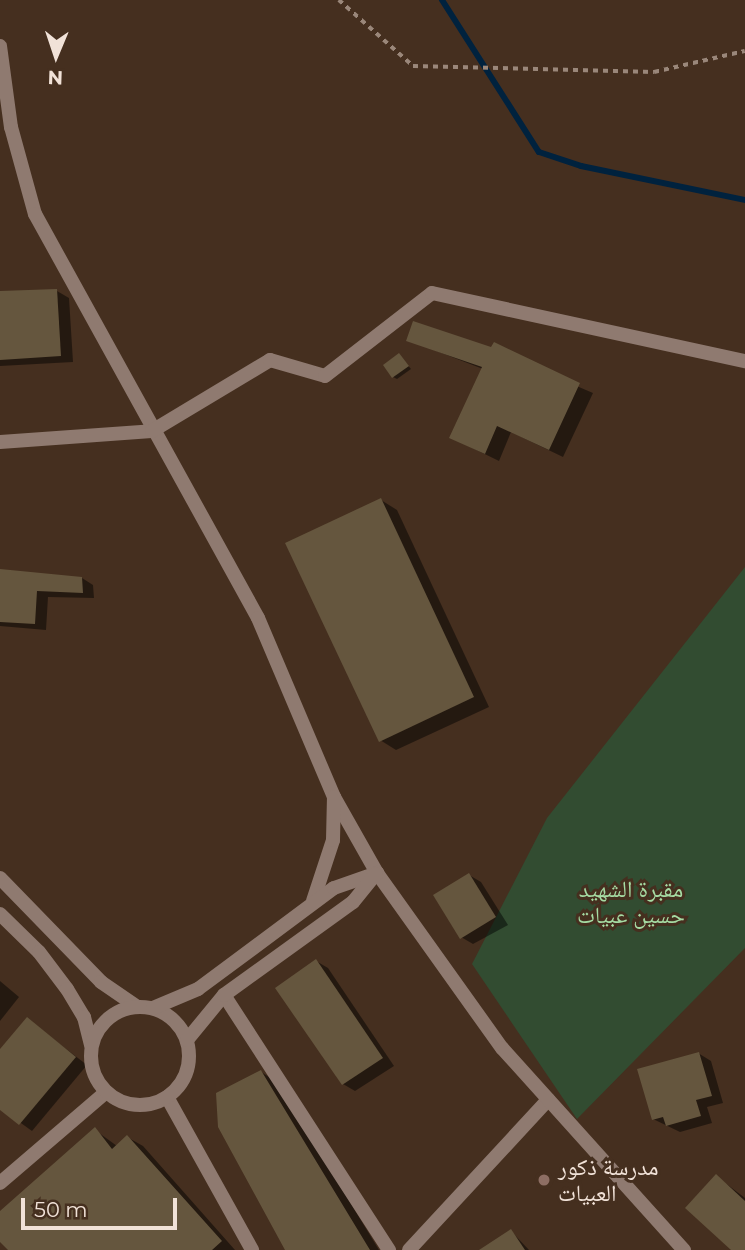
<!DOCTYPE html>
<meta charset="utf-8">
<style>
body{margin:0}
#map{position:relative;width:745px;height:1250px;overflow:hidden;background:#452f1f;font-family:Montserrat,"Noto Naskh Arabic",sans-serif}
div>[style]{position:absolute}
.green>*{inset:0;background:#324c31}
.shadow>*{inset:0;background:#0007}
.stream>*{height:6px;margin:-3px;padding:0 3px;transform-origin:3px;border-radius:3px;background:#00223e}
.building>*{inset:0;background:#65563e}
.path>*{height:3.5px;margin-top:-1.75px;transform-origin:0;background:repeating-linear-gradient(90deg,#9a877a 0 5px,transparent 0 10px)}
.minor>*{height:14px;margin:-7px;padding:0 7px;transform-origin:7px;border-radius:7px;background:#8f7a70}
.tertiary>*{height:14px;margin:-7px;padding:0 7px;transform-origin:7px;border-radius:7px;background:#8f7a70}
.tertiary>.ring{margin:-7px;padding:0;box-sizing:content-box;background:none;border:14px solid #8f7a70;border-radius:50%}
.dots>*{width:19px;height:19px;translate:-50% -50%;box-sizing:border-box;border:4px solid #452f1f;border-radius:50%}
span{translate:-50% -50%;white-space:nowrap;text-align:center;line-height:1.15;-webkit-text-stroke:6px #452f1f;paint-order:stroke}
.park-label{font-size:23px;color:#a5dba3}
.poi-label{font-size:23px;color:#f1e2d8}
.left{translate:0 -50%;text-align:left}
.north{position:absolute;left:21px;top:21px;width:70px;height:70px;-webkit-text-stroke:5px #452f1f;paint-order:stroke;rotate:182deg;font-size:19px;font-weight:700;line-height:28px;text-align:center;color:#f1e2d8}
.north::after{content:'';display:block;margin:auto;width:24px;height:32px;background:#f1e2d8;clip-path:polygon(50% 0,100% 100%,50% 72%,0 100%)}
.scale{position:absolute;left:21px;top:1198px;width:156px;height:32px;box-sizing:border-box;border:4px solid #f1e2d8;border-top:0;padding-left:9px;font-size:21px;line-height:24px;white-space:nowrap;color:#f1e2d8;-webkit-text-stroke:5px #452f1f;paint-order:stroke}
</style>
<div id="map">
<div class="green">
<i style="clip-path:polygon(745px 567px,745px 948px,577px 1119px,472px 964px,547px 818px)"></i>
</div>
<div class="shadow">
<i style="clip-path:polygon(57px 291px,69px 298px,73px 362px,0 366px,0 293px)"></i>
<i style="clip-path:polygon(408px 340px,492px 350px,593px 393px,563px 457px,511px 432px,499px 461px,452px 438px,483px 369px)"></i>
<i style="clip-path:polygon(399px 355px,411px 369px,397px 379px,393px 377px)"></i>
<i style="clip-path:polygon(381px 500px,397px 510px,489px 707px,396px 750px,380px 740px)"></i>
<i style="clip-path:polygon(0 571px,82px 578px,93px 585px,94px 598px,48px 597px,46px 630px,0 626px)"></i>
<i style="clip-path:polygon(469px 875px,481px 882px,508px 925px,473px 944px,461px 937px)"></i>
<i style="clip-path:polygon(316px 961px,328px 968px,394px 1066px,355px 1091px,343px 1084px)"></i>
<i style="clip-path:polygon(0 981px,19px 997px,0 1021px)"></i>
<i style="clip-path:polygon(27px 1019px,87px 1065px,32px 1131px,0 1108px,0 1051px)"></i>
<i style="clip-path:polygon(698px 1053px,711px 1061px,723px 1103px,707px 1107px,712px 1123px,680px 1132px,653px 1119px)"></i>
<i style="clip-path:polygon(261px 1072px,277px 1082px,379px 1250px,287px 1250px)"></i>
<i style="clip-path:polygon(95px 1130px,117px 1146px,127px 1137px,143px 1146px,235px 1250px,10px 1250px,0 1239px,0 1214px)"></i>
<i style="clip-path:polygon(716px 1176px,745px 1198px,745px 1250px,733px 1250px)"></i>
<i style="clip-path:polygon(511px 1231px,529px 1250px,482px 1250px)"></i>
</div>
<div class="stream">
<i style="left:442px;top:0;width:180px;rotate:57.5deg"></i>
<i style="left:539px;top:152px;width:44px;rotate:18.4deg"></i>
<i style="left:581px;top:166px;width:167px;rotate:11.7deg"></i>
</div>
<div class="building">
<i style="clip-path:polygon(57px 289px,61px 356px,0 360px,0 291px)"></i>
<i style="clip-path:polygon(413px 321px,491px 347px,494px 342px,580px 383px,549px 450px,497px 426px,485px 454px,449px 438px,482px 367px,406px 341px)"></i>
<i style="clip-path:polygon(399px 353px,409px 366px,392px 378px,383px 365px)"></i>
<i style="clip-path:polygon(381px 498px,474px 697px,379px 742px,285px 543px)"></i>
<i style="clip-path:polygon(0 569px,82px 577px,83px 593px,37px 591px,35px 624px,0 622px)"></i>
<i style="clip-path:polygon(469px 873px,496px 917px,460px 939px,433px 895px)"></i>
<i style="clip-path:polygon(316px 959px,383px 1058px,342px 1085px,275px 988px)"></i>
<i style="clip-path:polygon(27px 1017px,76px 1057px,19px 1125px,0 1110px,0 1049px)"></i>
<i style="clip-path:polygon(699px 1052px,712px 1096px,696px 1100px,701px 1116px,666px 1126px,663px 1117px,652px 1120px,637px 1069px)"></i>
<i style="clip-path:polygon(261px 1070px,262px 1072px,370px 1250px,285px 1250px,218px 1127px,216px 1093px)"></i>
<i style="clip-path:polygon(95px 1127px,112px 1149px,127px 1135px,222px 1241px,212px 1250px,8px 1250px,0 1242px,0 1211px)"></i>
<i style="clip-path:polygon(716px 1174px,745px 1201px,745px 1250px,731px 1250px,685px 1208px)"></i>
<i style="clip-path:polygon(511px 1229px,525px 1250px,479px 1250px)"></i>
</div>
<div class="path">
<i style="left:339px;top:0;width:99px;rotate:41.7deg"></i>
<i style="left:413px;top:66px;width:241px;rotate:1.4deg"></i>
<i style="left:654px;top:72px;width:93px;rotate:-13deg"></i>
</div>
<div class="minor">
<i style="left:0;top:46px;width:82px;rotate:82.3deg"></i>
<i style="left:11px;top:127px;width:90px;rotate:74.6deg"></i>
<i style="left:35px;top:214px;width:461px;rotate:61.1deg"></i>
<i style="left:258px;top:618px;width:194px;rotate:67deg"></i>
<i style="left:334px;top:797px;width:87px;rotate:60.5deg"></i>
<i style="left:0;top:442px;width:152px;rotate:-4.1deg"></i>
<i style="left:152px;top:431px;width:138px;rotate:-31deg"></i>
<i style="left:270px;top:360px;width:57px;rotate:16.2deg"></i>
<i style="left:325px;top:376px;width:135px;rotate:-37.8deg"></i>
<i style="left:432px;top:293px;width:320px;rotate:12.3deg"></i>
<i style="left:224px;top:995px;width:304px;rotate:57.1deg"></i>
<i style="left:167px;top:1097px;width:175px;rotate:60.9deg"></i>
<i style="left:0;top:1183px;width:140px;rotate:-40.6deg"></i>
<i style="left:409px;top:1250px;width:205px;rotate:-47.2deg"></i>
</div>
<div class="tertiary">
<i style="left:377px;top:873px;width:215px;rotate:54.5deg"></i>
<i style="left:502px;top:1048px;width:272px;rotate:48deg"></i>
<i style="left:0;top:878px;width:145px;rotate:45.8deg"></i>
<i style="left:101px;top:982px;width:42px;rotate:34.4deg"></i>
<i style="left:313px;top:901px;width:64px;rotate:-71.8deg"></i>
<i style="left:333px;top:840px;width:43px;rotate:-88.7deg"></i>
<i style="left:0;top:914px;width:54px;rotate:44.3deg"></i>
<i style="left:39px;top:952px;width:46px;rotate:52.9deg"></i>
<i style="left:67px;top:989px;width:33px;rotate:59deg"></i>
<i style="left:84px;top:1017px;width:29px;rotate:76deg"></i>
<i class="ring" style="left:91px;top:1007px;width:84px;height:84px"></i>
<i style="left:153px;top:1008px;width:49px;rotate:-22.9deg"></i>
<i style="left:198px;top:989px;width:169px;rotate:-36.6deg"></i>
<i style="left:334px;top:888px;width:46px;rotate:-19.2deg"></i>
<i style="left:187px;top:1040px;width:58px;rotate:-50.6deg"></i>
<i style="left:224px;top:995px;width:159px;rotate:-35.8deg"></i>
<i style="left:353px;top:902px;width:36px;rotate:-51deg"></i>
</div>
<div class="dots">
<i style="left:544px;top:1180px;background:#8d6e63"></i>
</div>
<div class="park-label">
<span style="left:631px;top:902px">مقبرة الشهيد<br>حسين عبيات</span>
</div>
<div class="poi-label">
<span class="left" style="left:558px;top:1180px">مدرسة ذكور<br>العبيات</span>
</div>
<div class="north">N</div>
<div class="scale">50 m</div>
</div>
